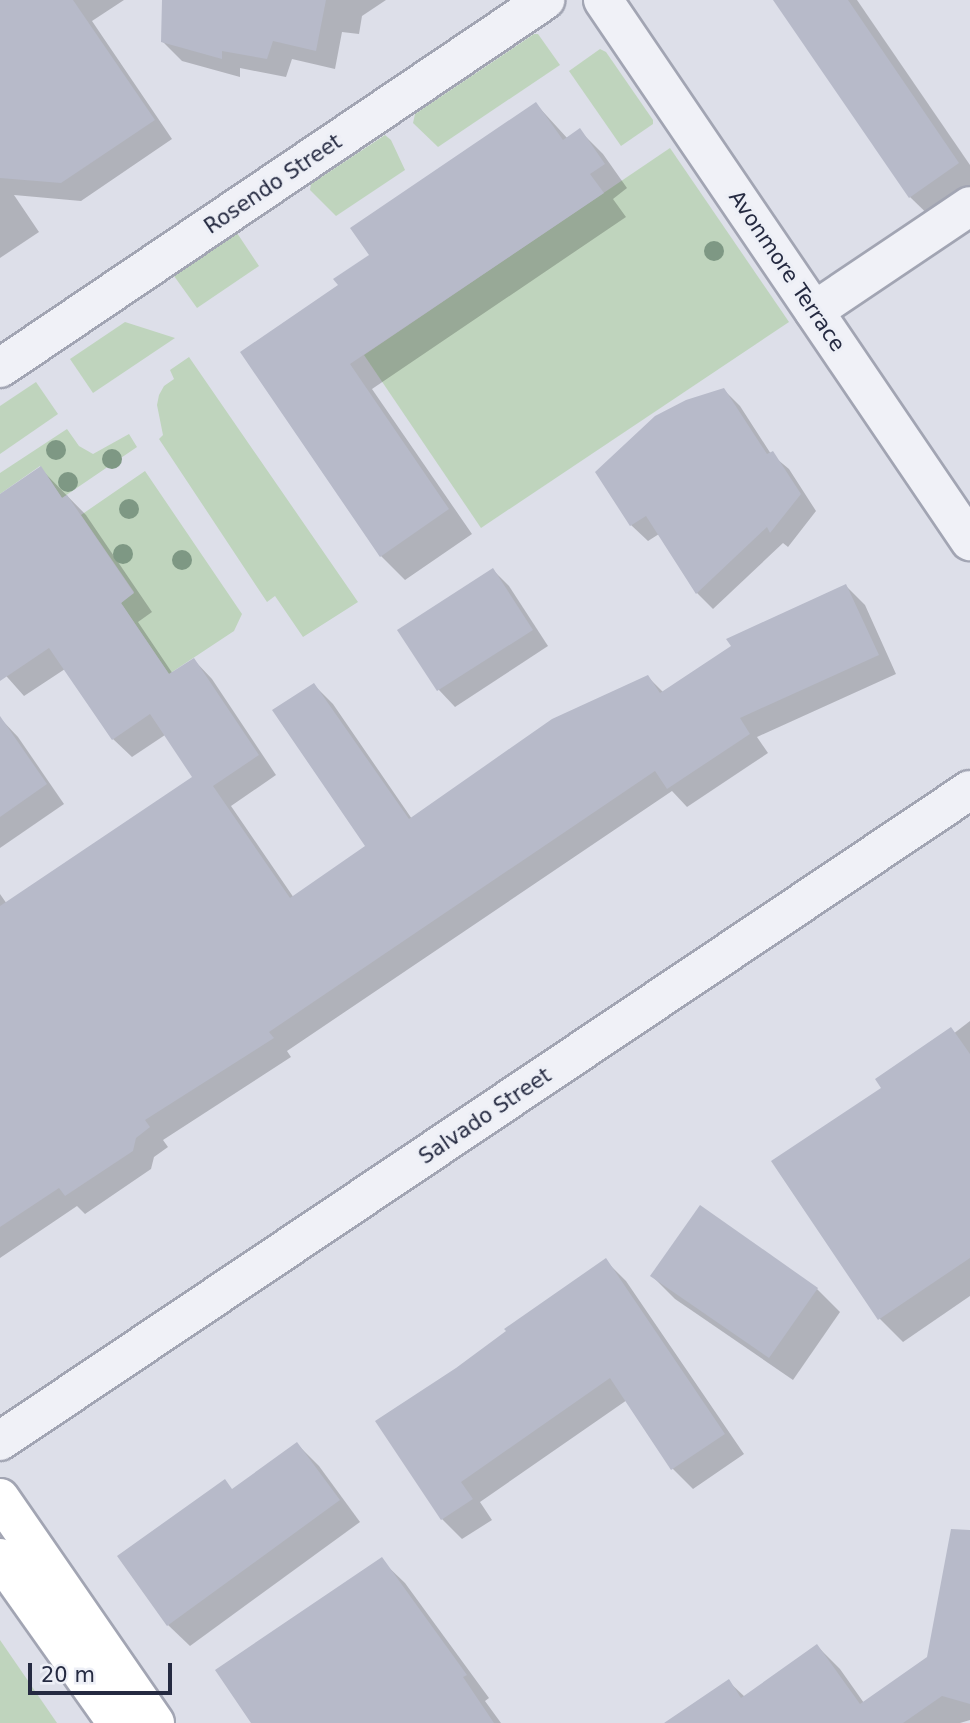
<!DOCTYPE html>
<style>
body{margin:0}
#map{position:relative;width:970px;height:1723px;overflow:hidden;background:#dddfe9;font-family:"DejaVu Sans",sans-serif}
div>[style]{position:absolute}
.green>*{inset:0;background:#bfd4bd}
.shadow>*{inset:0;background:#0003}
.building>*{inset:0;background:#b7bac9}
.roads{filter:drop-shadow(2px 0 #a2a5b3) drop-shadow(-2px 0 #a2a5b3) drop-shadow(0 2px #a2a5b3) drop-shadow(0 -2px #a2a5b3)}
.minor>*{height:38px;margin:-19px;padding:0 19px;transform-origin:19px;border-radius:19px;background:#f0f1f7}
.major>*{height:38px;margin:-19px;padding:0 19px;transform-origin:19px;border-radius:19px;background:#fff}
.trees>*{width:20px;height:20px;margin:-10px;border-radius:50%;background:#7e9884}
span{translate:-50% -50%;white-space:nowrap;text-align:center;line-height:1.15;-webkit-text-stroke:6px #edeff6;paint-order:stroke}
.street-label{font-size:21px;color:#252a41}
.scale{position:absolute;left:28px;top:1663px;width:144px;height:32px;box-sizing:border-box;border:4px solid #252a41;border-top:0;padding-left:9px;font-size:21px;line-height:24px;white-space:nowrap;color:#252a41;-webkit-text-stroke:5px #edeff6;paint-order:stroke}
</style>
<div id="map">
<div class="green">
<i style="clip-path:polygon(534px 34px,538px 34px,560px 65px,438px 147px,413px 123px,415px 114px)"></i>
<i style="clip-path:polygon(600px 49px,606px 52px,653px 120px,653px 124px,621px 146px,569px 71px)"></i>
<i style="clip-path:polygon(385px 135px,391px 140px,405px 170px,336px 216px,310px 190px,311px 184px)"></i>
<i style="clip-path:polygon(670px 148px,789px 322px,481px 528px,364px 355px)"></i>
<i style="clip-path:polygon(237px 233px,259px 266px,197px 308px,174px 276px)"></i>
<i style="clip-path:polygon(125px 322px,175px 338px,93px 393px,70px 359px)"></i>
<i style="clip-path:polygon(189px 357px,358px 602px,303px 637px,275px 596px,267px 602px,159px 439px,163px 435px,157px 405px,159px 395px,164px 386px,174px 379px,170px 370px)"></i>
<i style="clip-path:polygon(36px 382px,58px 414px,0 454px,0 406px)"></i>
<i style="clip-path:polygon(67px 429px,79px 446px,93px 454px,129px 434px,137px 447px,62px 498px,40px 466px,0 494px,0 473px)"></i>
<i style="clip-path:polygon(145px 471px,242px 614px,234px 631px,169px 674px,121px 603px,134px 592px,81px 515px)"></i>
<i style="clip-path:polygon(0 1640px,57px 1723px,0 1723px)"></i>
</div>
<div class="shadow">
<i style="clip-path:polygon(0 0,124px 0,92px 21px,172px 139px,81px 201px,14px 195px,39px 232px,0 258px)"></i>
<i style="clip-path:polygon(164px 0,386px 0,362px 16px,359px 34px,342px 32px,335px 69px,292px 59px,286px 77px,240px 68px,240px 77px,182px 61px,163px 42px)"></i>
<i style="clip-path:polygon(775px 0,857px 0,970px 165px,970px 212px,944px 230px,910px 197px)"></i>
<i style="clip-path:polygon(536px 104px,568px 139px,579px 130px,603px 154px,627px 188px,613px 199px,626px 217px,372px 389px,472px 534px,405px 580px,381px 556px,242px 353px,340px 285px)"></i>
<i style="clip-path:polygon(724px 390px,740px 406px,771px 454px,789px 469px,816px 511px,788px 547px,783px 543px,713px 609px,697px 593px,659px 534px,648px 541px,631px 525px)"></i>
<i style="clip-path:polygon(40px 468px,86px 515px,152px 612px,138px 622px,173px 674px,194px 660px,212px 679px,276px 775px,231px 806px,294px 898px,368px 846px,314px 685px,333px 704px,412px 819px,648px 677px,663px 692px,846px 586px,865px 605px,896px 674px,757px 737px,768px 753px,687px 807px,672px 791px,287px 1051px,291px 1057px,163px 1140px,168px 1147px,154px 1157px,151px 1169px,85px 1214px,77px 1206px,0 1258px,0 894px,7px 904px,194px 777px,165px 735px,132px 757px,113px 739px,65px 669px,24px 696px,0 669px,0 496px)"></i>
<i style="clip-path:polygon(493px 570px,509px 586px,548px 646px,455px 707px,439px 690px,400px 630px)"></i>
<i style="clip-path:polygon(0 718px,18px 737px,64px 804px,0 848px)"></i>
<i style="clip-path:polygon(970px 1021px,970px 1296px,903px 1342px,880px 1319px,883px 1088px)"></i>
<i style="clip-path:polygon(606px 1261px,626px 1281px,744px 1454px,693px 1489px,673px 1469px,627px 1400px,480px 1502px,492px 1520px,462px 1539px,442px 1519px,457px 1369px)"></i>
<i style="clip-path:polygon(652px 1276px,817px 1289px,840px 1312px,793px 1380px,675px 1299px)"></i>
<i style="clip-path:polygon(297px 1444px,319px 1466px,360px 1522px,190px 1646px,168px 1625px)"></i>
<i style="clip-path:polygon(381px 1560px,405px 1583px,489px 1698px,485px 1701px,501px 1723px,253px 1723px)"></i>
<i style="clip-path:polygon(970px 1600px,970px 1720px,960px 1723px,667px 1723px,728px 1681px,745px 1697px,817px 1646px,840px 1669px,864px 1703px,928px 1658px)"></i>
</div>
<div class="building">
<i style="clip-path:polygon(0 0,73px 0,155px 120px,61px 183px,0 178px)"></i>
<i style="clip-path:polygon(162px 0,326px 0,316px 51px,273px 41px,267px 59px,222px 51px,222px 59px,161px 42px)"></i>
<i style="clip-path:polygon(773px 0,848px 0,959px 163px,909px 198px)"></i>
<i style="clip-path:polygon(536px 102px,563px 140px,580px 128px,605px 164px,590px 174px,604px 193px,350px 364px,449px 509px,380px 557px,240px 352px,338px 285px,333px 279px,369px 255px,350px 228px)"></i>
<i style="clip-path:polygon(724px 388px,767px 454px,773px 451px,801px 494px,770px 533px,767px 527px,696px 594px,646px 516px,630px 526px,595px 472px,655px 416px,686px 400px)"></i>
<i style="clip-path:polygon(41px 466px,62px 498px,67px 495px,134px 593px,121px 603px,169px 674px,194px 658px,259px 755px,213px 786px,290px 898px,365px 846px,272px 710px,314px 683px,409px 819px,552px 719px,648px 675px,660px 693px,731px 646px,726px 639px,846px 584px,879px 655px,740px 718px,750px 734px,667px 789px,655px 771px,269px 1032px,274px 1038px,145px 1120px,150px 1127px,136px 1138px,133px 1151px,65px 1196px,59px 1188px,0 1227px,0 906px,192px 777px,150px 714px,112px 740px,49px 648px,0 681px,0 494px)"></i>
<i style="clip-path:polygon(493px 568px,533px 630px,437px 691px,397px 630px)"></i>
<i style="clip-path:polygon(0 716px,47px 784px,0 817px)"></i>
<i style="clip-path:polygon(951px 1027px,970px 1054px,970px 1258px,878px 1320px,771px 1161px,881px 1088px,875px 1079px)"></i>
<i style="clip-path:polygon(700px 1205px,818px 1288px,769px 1358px,650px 1276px)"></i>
<i style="clip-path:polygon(606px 1258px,725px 1434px,671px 1470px,610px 1378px,461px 1482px,473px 1499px,441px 1520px,375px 1421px,456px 1368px,506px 1331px,504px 1329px)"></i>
<i style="clip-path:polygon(297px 1442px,340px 1500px,167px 1626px,117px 1556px,225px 1479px,232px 1489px)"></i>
<i style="clip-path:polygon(951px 1529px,970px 1530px,970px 1704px,942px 1696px,903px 1723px,664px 1723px,729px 1679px,741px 1698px,817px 1644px,860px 1704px,927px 1657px)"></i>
<i style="clip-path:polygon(382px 1557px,467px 1675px,463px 1677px,494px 1723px,251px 1723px,215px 1670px)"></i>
</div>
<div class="roads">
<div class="minor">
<i style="left:603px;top:0;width:654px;rotate:55.85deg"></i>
<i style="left:814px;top:311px;width:188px;rotate:-33.9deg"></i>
<i style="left:0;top:368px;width:658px;rotate:-34.03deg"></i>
<i style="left:0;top:1441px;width:1168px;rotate:-33.87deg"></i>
</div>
<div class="major">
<i style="left:0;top:1498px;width:273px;rotate:55.4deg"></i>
<i style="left:0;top:1558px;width:202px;rotate:54.7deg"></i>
</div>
</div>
<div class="trees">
<i style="left:714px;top:251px"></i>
<i style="left:56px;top:450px"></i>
<i style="left:112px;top:459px"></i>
<i style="left:68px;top:482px"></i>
<i style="left:129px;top:509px"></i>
<i style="left:123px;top:554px"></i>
<i style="left:182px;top:560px"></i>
</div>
<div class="street-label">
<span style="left:273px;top:184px;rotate:-34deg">Rosendo Street</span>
<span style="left:787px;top:271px;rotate:56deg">Avonmore Terrace</span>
<span style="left:485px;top:1116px;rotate:-34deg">Salvado Street</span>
</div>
<div class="scale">20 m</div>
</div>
